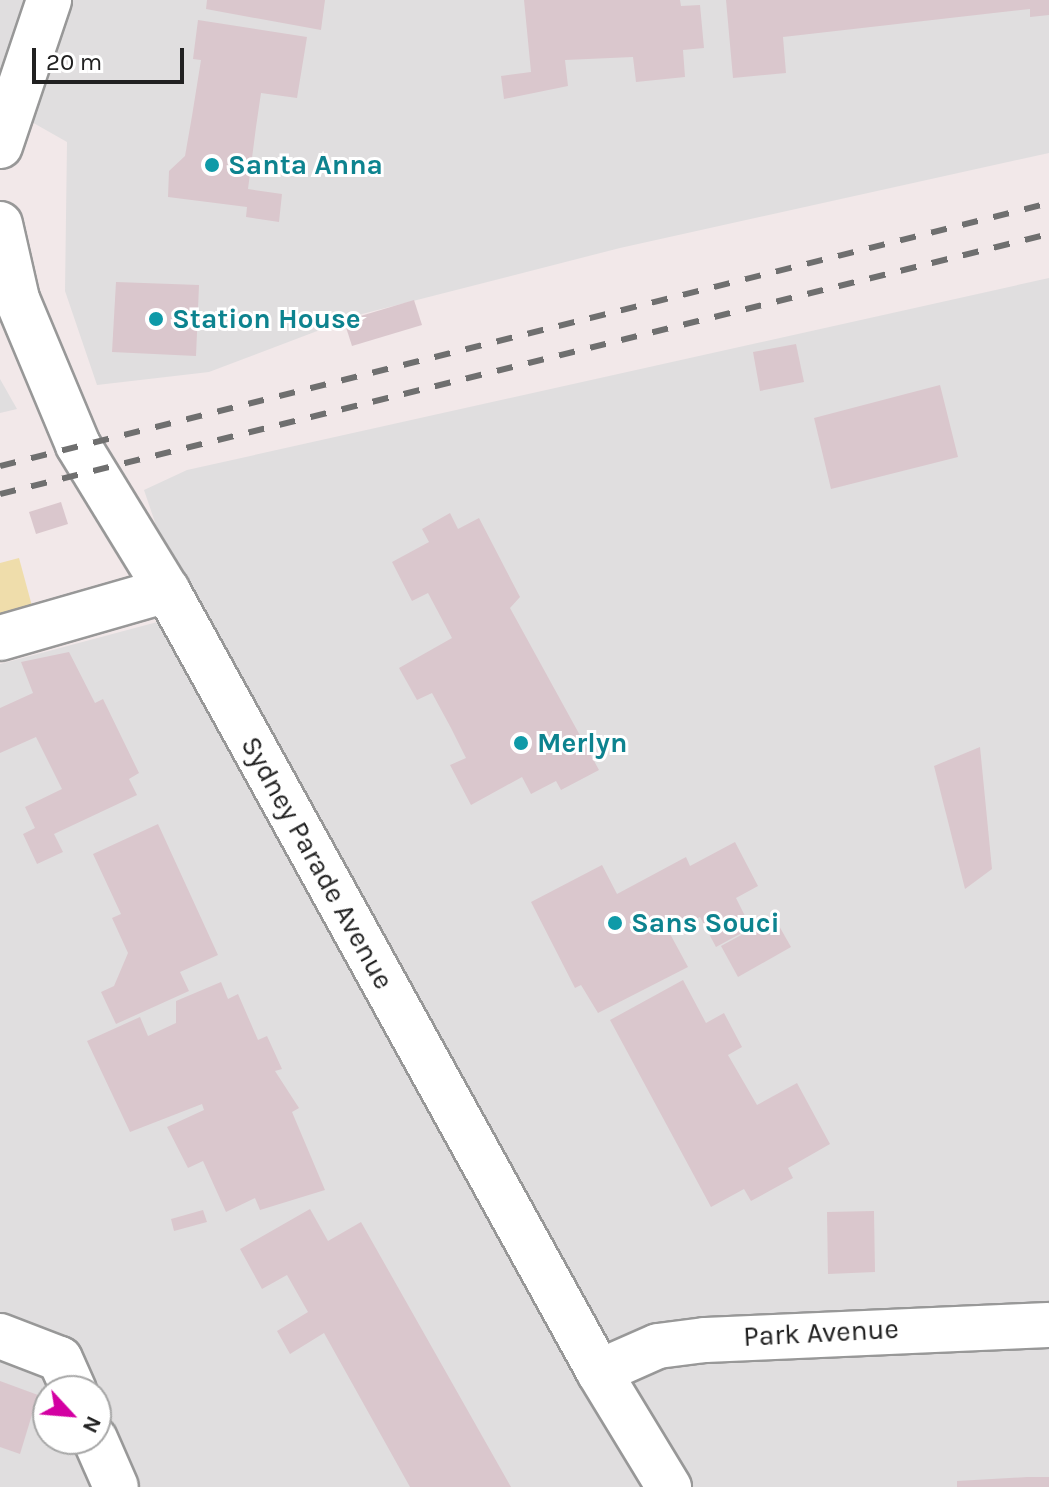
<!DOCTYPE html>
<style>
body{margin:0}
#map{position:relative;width:1049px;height:1487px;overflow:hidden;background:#f2e8e9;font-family:Karla,sans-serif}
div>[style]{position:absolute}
.residential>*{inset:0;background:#e0dedf}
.grass>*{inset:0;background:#efddab}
.building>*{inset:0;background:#dac7cd}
.roads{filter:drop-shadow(2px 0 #989898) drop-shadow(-2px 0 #989898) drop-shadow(0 2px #989898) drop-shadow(0 -2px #989898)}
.minor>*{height:44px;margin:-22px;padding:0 22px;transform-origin:22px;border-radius:22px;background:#fff}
.rail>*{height:6px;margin-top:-3px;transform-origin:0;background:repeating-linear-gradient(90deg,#6f6f6f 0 16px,transparent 0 32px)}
.dots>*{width:22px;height:22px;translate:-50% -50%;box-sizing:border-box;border:4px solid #fff;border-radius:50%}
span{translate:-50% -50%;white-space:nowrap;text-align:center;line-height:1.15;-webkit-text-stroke:6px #fff;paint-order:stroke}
.culture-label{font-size:28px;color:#0d838f;font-weight:700}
.left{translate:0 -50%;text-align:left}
.street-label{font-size:28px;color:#212121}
.north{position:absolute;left:32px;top:1375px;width:80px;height:80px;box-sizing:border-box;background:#fff;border:2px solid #a6a6a6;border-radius:50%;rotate:116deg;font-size:22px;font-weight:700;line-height:32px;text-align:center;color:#212121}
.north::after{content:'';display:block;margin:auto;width:28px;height:36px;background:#d300a2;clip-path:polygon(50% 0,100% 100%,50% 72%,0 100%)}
.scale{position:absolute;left:32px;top:48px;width:152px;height:36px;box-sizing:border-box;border:4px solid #212121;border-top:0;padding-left:10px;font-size:24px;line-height:28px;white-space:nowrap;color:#212121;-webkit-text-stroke:6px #fff;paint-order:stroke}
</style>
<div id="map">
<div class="residential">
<i style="clip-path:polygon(0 0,1049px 0,1049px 153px,620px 248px,362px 314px,209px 372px,97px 385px,65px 291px,67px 142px,0 104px)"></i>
<i style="clip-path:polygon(evenodd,1049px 278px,1049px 1487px,0 1487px,0 664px,206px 609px,162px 543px,144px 490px,187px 470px,1049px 278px,48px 1391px,96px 1391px,96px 1439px,48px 1439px,48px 1391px)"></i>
<i style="clip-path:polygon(0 379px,17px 409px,0 413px)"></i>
</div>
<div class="grass">
<i style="clip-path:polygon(19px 558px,32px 606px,0 615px,0 563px)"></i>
</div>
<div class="building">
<i style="clip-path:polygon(207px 0,325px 0,321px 30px,206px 9px)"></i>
<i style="clip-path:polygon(524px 0,680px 0,681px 6px,700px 5px,704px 48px,683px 50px,685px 77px,636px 82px,633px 57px,565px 60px,568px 86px,504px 99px,501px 76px,531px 72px)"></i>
<i style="clip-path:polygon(726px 0,1049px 0,1049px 15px,1030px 17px,1030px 9px,783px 37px,786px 73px,733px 78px)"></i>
<i style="clip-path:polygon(198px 20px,307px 37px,297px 98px,261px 93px,256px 127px,248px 189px,282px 194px,279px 222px,246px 217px,247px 207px,168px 197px,169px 171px,185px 156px,192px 116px,201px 60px,193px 59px)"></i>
<i style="clip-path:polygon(116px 282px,199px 285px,196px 356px,112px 352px)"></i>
<i style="clip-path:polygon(414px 300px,422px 325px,352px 346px,344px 321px)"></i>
<i style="clip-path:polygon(796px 344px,804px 382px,760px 391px,753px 352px)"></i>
<i style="clip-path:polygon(940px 385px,958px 457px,831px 489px,814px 418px)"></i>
<i style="clip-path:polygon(61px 502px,68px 524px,36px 534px,29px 512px)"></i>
<i style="clip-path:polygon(450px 513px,458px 529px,479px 518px,520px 597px,510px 608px,599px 770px,561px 790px,556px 781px,531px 794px,522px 777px,471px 805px,450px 765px,466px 758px,451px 728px,432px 693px,417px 700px,399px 668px,452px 638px,428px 593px,412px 601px,392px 562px,429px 542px,422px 529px)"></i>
<i style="clip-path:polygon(69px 652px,95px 703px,103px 699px,139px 773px,129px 779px,137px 795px,54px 834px,63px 852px,37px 864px,23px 834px,35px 828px,25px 807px,62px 789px,36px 737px,0 753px,0 708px,33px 693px,21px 662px)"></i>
<i style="clip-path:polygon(980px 747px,992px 869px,965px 889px,934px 766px)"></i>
<i style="clip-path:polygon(158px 824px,218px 955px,180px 972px,189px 991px,116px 1024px,101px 992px,114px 986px,128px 953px,112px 918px,121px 914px,93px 854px)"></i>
<i style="clip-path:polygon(735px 842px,758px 886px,736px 898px,751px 928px,716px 947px,700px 917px,669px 932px,688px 967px,598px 1013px,581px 985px,575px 988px,531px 902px,602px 865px,617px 894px,686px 857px,690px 866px)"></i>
<i style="clip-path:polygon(774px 917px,791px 947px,738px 977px,721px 946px)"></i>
<i style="clip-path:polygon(683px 980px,706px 1023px,724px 1013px,742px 1047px,728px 1055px,757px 1105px,797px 1083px,830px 1144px,788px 1168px,793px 1178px,751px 1201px,744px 1189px,711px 1207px,610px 1020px)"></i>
<i style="clip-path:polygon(221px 982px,228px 999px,238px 994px,258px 1040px,267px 1036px,282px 1069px,275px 1071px,299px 1108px,292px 1112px,325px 1190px,260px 1210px,255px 1198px,226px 1212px,203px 1161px,188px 1168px,167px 1127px,204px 1110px,202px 1104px,130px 1132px,87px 1041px,140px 1017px,148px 1036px,176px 1023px,176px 1001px)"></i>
<i style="clip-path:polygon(310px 1209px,328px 1241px,361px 1222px,511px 1487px,410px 1487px,324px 1333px,290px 1354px,277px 1331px,308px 1312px,287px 1275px,262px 1289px,240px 1249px)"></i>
<i style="clip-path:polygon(203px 1210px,207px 1222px,174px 1231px,171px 1219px)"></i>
<i style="clip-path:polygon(874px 1211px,875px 1272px,828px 1274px,827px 1212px)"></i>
<i style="clip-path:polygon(0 1381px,38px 1395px,20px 1454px,0 1447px)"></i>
<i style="clip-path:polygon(1027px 1477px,1049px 1477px,1049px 1487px,957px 1487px,957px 1481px)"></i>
</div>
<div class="roads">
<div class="minor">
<i style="left:0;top:146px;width:154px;rotate:-71.4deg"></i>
<i style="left:0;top:224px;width:77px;rotate:77.2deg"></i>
<i style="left:17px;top:299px;width:158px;rotate:67.3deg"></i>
<i style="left:78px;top:445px;width:170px;rotate:58.5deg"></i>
<i style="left:167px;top:590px;width:893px;rotate:61.08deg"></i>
<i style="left:599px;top:1372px;width:135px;rotate:58.7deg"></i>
<i style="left:0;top:638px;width:174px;rotate:-16deg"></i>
<i style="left:0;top:1336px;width:64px;rotate:21deg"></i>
<i style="left:60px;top:1359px;width:35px;rotate:66deg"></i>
<i style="left:599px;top:1372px;width:64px;rotate:-23.8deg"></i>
<i style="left:658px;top:1346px;width:47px;rotate:-7.3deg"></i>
<i style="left:705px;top:1340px;width:344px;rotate:-2.5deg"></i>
<i style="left:95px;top:1439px;width:52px;rotate:66.4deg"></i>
</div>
</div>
<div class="rail">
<i style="left:0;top:466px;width:1081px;rotate:-14.07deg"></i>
<i style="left:0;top:494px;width:1081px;rotate:-13.92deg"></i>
</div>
<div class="dots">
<i style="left:212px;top:165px;background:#0f9aa8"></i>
<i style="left:156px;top:319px;background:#0f9aa8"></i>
<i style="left:521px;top:743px;background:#0f9aa8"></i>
<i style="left:615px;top:923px;background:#0f9aa8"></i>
</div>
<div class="culture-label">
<span class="left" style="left:228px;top:165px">Santa Anna</span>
<span class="left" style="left:172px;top:319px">Station House</span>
<span class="left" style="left:537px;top:743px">Merlyn</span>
<span class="left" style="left:631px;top:923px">Sans Souci</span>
</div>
<div class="street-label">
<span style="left:317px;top:863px;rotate:61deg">Sydney Parade Avenue</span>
<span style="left:821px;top:1333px;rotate:-3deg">Park Avenue</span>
</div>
<div class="north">N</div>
<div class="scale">20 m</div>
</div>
